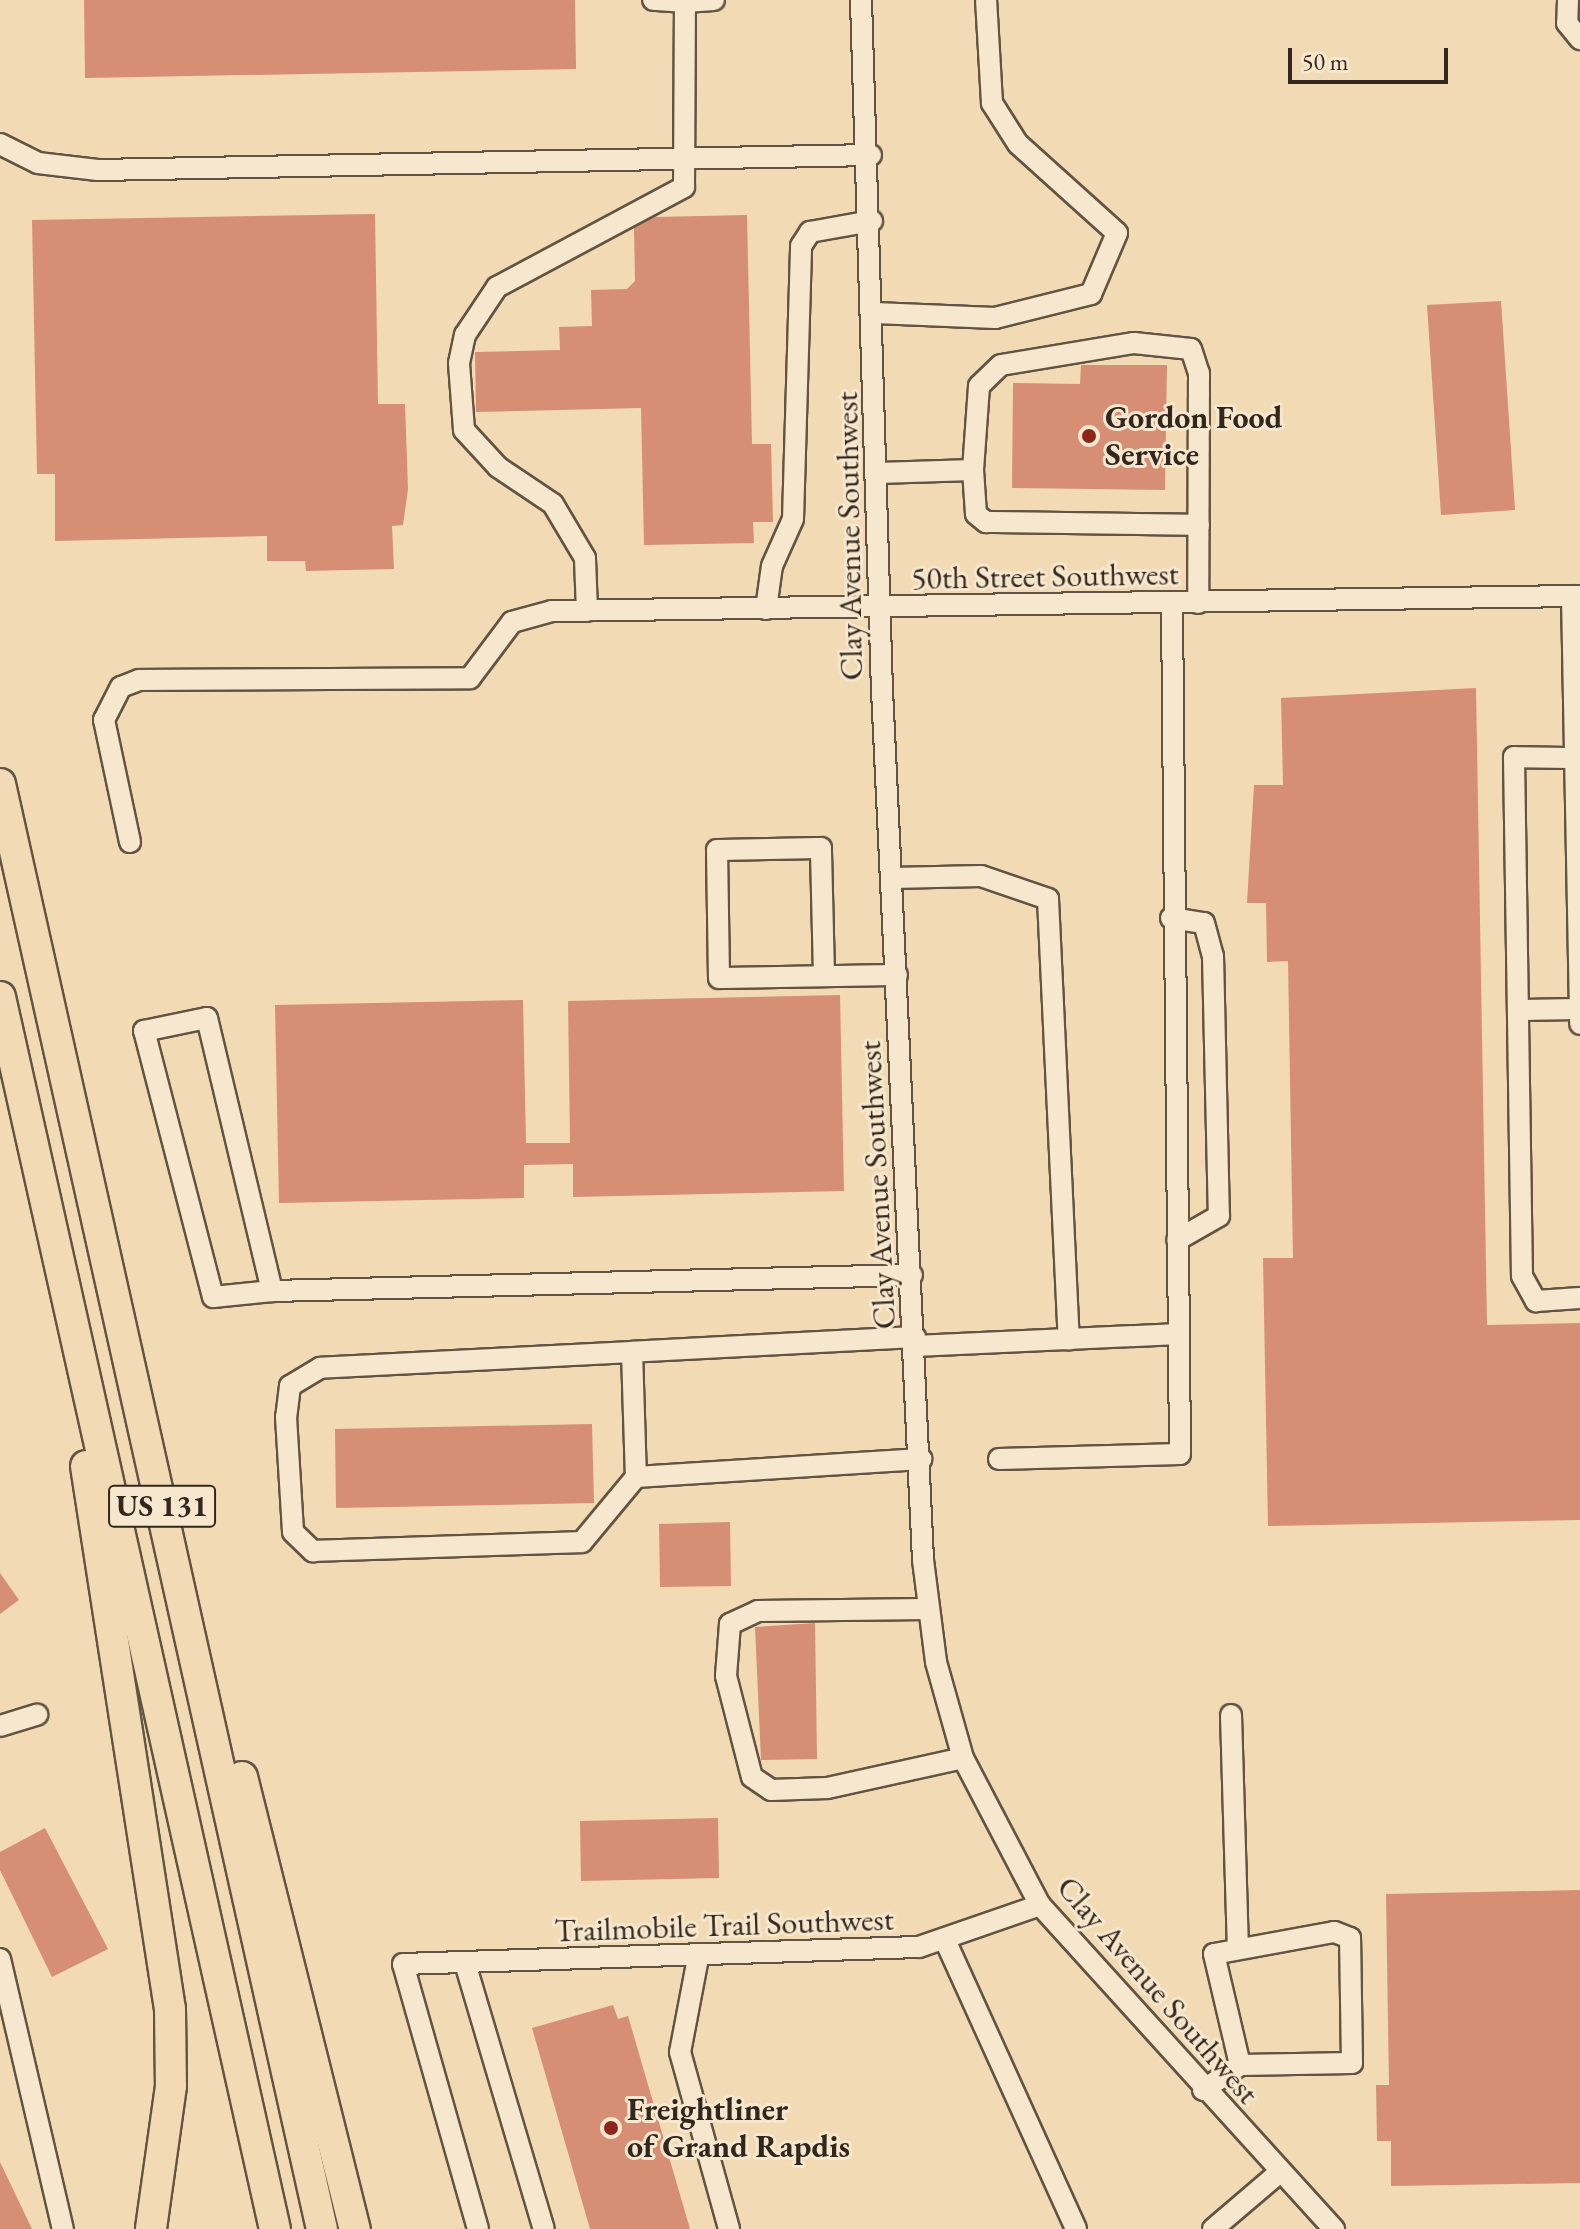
<!DOCTYPE html>
<style>
body{margin:0}
#map{position:relative;width:1580px;height:2229px;overflow:hidden;background:#f1dab4;font-family:"EB Garamond",serif}
div>[style]{position:absolute}
.building>*{inset:0;background:#d68e74}
.roads{filter:drop-shadow(2px 0 #625442) drop-shadow(-2px 0 #625442) drop-shadow(0 2px #625442) drop-shadow(0 -2px #625442)}
.minor>*{height:20px;margin:-10px;padding:0 10px;transform-origin:10px;border-radius:10px;background:#f6e7ce}
.highway>*{height:30px;margin:-15px;padding:0 15px;transform-origin:15px;border-radius:15px;background:#f1dab4}
.dots>*{width:22px;height:22px;translate:-50% -50%;box-sizing:border-box;border:4px solid #f6e7ce;border-radius:50%}
span{translate:-50% -50%;white-space:nowrap;text-align:center;line-height:1.15;-webkit-text-stroke:6px #f6e7ce;paint-order:stroke}
.shield-label span{padding:2px 6px;background:#f6e7ce;border:2px solid;border-radius:6px;-webkit-text-stroke-width:0}
.shield-label{font-size:30px;color:#32271c;font-weight:700}
.poi-label{font-size:32px;color:#32271c;font-weight:700}
.left{translate:0 -50%;text-align:left}
.street-label{font-size:32px;color:#32271c}
.scale{position:absolute;left:1288px;top:48px;width:160px;height:36px;box-sizing:border-box;border:4px solid #32271c;border-top:0;padding-left:10px;font-size:24px;line-height:28px;white-space:nowrap;color:#32271c;-webkit-text-stroke:6px #f6e7ce;paint-order:stroke}
</style>
<div id="map">
<div class="building">
<i style="clip-path:polygon(84px 0,575px 0,576px 69px,85px 78px)"></i>
<i style="clip-path:polygon(375px 214px,378px 404px,405px 404px,408px 489px,403px 525px,392px 526px,394px 569px,306px 571px,305px 561px,267px 561px,267px 536px,55px 541px,55px 474px,37px 474px,32px 220px)"></i>
<i style="clip-path:polygon(747px 215px,752px 444px,771px 444px,773px 522px,753px 522px,754px 543px,644px 545px,641px 408px,476px 412px,475px 352px,560px 350px,559px 327px,592px 326px,591px 290px,627px 289px,635px 281px,634px 228px,655px 217px)"></i>
<i style="clip-path:polygon(1501px 301px,1515px 510px,1441px 515px,1427px 305px)"></i>
<i style="clip-path:polygon(1081px 365px,1167px 365px,1165px 490px,1012px 488px,1013px 383px,1080px 384px)"></i>
<i style="clip-path:polygon(1476px 688px,1487px 1325px,1580px 1323px,1580px 1520px,1268px 1526px,1263px 1258px,1293px 1258px,1288px 961px,1267px 962px,1266px 903px,1247px 903px,1254px 785px,1283px 785px,1281px 698px)"></i>
<i style="clip-path:polygon(840px 995px,844px 1191px,573px 1197px,573px 1164px,524px 1165px,524px 1198px,279px 1203px,275px 1005px,523px 1000px,526px 1143px,570px 1143px,568px 1001px)"></i>
<i style="clip-path:polygon(592px 1424px,594px 1503px,336px 1508px,335px 1429px)"></i>
<i style="clip-path:polygon(730px 1522px,731px 1586px,660px 1587px,659px 1524px)"></i>
<i style="clip-path:polygon(0 1573px,19px 1600px,0 1614px)"></i>
<i style="clip-path:polygon(815px 1623px,817px 1759px,761px 1760px,755px 1627px)"></i>
<i style="clip-path:polygon(718px 1818px,719px 1878px,581px 1881px,580px 1821px)"></i>
<i style="clip-path:polygon(45px 1828px,108px 1949px,52px 1977px,0 1870px,0 1852px)"></i>
<i style="clip-path:polygon(1580px 1890px,1580px 2183px,1391px 2186px,1391px 2141px,1377px 2141px,1376px 2085px,1389px 2085px,1386px 1894px)"></i>
<i style="clip-path:polygon(613px 2005px,618px 2019px,628px 2016px,690px 2229px,590px 2229px,532px 2028px)"></i>
<i style="clip-path:polygon(0 2162px,32px 2229px,0 2229px)"></i>
</div>
<div class="roads">
<div class="minor">
<i style="left:861px;top:0;width:690px;rotate:88.26deg"></i>
<i style="left:882px;top:690px;width:871px;rotate:87.3deg"></i>
<i style="left:923px;top:1560px;width:103px;rotate:82.7deg"></i>
<i style="left:936px;top:1662px;width:100px;rotate:74.3deg"></i>
<i style="left:963px;top:1758px;width:166px;rotate:62.4deg"></i>
<i style="left:1040px;top:1905px;width:438px;rotate:47.8deg"></i>
<i style="left:1568px;top:0;width:23px;rotate:92deg"></i>
<i style="left:1567px;top:23px;width:21px;rotate:51deg"></i>
<i style="left:685px;top:2px;width:29px;rotate:-4deg"></i>
<i style="left:0;top:144px;width:42px;rotate:26.6deg"></i>
<i style="left:38px;top:163px;width:60px;rotate:6.7deg"></i>
<i style="left:98px;top:170px;width:773px;rotate:-1.11deg"></i>
<i style="left:875px;top:313px;width:120px;rotate:2.4deg"></i>
<i style="left:995px;top:318px;width:99px;rotate:-14deg"></i>
<i style="left:1091px;top:294px;width:66px;rotate:-66.9deg"></i>
<i style="left:1117px;top:233px;width:133px;rotate:-138deg"></i>
<i style="left:1018px;top:144px;width:49px;rotate:-122.4deg"></i>
<i style="left:992px;top:103px;width:103px;rotate:-93.3deg"></i>
<i style="left:973px;top:470px;width:44px;rotate:86.1deg"></i>
<i style="left:976px;top:514px;width:13px;rotate:39deg"></i>
<i style="left:986px;top:522px;width:213px;rotate:0.8deg"></i>
<i style="left:878px;top:473px;width:95px;rotate:-1.8deg"></i>
<i style="left:973px;top:470px;width:84px;rotate:-85.9deg"></i>
<i style="left:979px;top:386px;width:30px;rotate:-44deg"></i>
<i style="left:1001px;top:365px;width:135px;rotate:-9.4deg"></i>
<i style="left:1134px;top:343px;width:57px;rotate:6deg"></i>
<i style="left:1191px;top:349px;width:25px;rotate:72deg"></i>
<i style="left:1199px;top:373px;width:230px;rotate:90.2deg"></i>
<i style="left:1572px;top:596px;width:428px;rotate:88.9deg"></i>
<i style="left:766px;top:609px;width:43px;rotate:-82.1deg"></i>
<i style="left:772px;top:566px;width:51px;rotate:-65.9deg"></i>
<i style="left:793px;top:519px;width:273px;rotate:-88.3deg"></i>
<i style="left:801px;top:246px;width:17px;rotate:-57deg"></i>
<i style="left:810px;top:232px;width:63px;rotate:-10.1deg"></i>
<i style="left:587px;top:611px;width:53px;rotate:-92.2deg"></i>
<i style="left:585px;top:558px;width:63px;rotate:-120.7deg"></i>
<i style="left:553px;top:504px;width:66px;rotate:-146.1deg"></i>
<i style="left:498px;top:467px;width:50px;rotate:-132.6deg"></i>
<i style="left:464px;top:430px;width:67px;rotate:-94.3deg"></i>
<i style="left:459px;top:363px;width:29px;rotate:-78deg"></i>
<i style="left:465px;top:335px;width:58px;rotate:-56.3deg"></i>
<i style="left:497px;top:287px;width:212px;rotate:-28.1deg"></i>
<i style="left:684px;top:187px;width:185px;rotate:-89.7deg"></i>
<i style="left:685px;top:2px;width:32px;rotate:-176deg"></i>
<i style="left:1575px;top:758px;width:61px;rotate:-179.1deg"></i>
<i style="left:1514px;top:757px;width:519px;rotate:89.12deg"></i>
<i style="left:1522px;top:1276px;width:29px;rotate:61deg"></i>
<i style="left:1536px;top:1301px;width:44px;rotate:-3.9deg"></i>
<i style="left:130px;top:842px;width:125px;rotate:-102deg"></i>
<i style="left:104px;top:720px;width:37px;rotate:-63deg"></i>
<i style="left:121px;top:687px;width:19px;rotate:-21deg"></i>
<i style="left:139px;top:680px;width:331px;rotate:-0.3deg"></i>
<i style="left:470px;top:678px;width:70px;rotate:-53.1deg"></i>
<i style="left:512px;top:622px;width:41px;rotate:-15.4deg"></i>
<i style="left:552px;top:611px;width:1028px;rotate:-0.84deg"></i>
<i style="left:892px;top:878px;width:89px;rotate:-1.3deg"></i>
<i style="left:981px;top:876px;width:71px;rotate:18.9deg"></i>
<i style="left:1048px;top:899px;width:441px;rotate:87.3deg"></i>
<i style="left:1171px;top:918px;width:33px;rotate:9deg"></i>
<i style="left:1204px;top:923px;width:34px;rotate:75deg"></i>
<i style="left:1213px;top:956px;width:260px;rotate:88.7deg"></i>
<i style="left:1219px;top:1216px;width:48px;rotate:150.3deg"></i>
<i style="left:824px;top:975px;width:127px;rotate:-91.4deg"></i>
<i style="left:821px;top:848px;width:104px;rotate:178.9deg"></i>
<i style="left:717px;top:850px;width:128px;rotate:89.1deg"></i>
<i style="left:719px;top:978px;width:178px;rotate:-1deg"></i>
<i style="left:1518px;top:1010px;width:62px;rotate:-0.9deg"></i>
<i style="left:272px;top:1291px;width:59px;rotate:174.2deg"></i>
<i style="left:213px;top:1297px;width:275px;rotate:-104.5deg"></i>
<i style="left:144px;top:1031px;width:64px;rotate:-11.7deg"></i>
<i style="left:207px;top:1018px;width:281px;rotate:76.6deg"></i>
<i style="left:272px;top:1291px;width:640px;rotate:-1.43deg"></i>
<i style="left:915px;top:1337px;width:283px;rotate:177deg"></i>
<i style="left:632px;top:1352px;width:125px;rotate:88.2deg"></i>
<i style="left:636px;top:1477px;width:286px;rotate:-3.6deg"></i>
<i style="left:915px;top:1346px;width:264px;rotate:-2.6deg"></i>
<i style="left:632px;top:1352px;width:312px;rotate:177.1deg"></i>
<i style="left:320px;top:1368px;width:35px;rotate:149deg"></i>
<i style="left:290px;top:1386px;width:31px;rotate:97deg"></i>
<i style="left:286px;top:1417px;width:115px;rotate:86.5deg"></i>
<i style="left:293px;top:1532px;width:28px;rotate:44deg"></i>
<i style="left:313px;top:1551px;width:269px;rotate:-1.9deg"></i>
<i style="left:582px;top:1542px;width:85px;rotate:-50.3deg"></i>
<i style="left:999px;top:1459px;width:181px;rotate:-1.6deg"></i>
<i style="left:1180px;top:1454px;width:851px;rotate:-90.54deg"></i>
<i style="left:926px;top:1609px;width:168px;rotate:179.3deg"></i>
<i style="left:758px;top:1611px;width:31px;rotate:155deg"></i>
<i style="left:730px;top:1624px;width:52px;rotate:94.4deg"></i>
<i style="left:726px;top:1676px;width:104px;rotate:75.6deg"></i>
<i style="left:752px;top:1777px;width:23px;rotate:34deg"></i>
<i style="left:771px;top:1790px;width:56px;rotate:-2deg"></i>
<i style="left:827px;top:1788px;width:139px;rotate:-12.4deg"></i>
<i style="left:1231px;top:1715px;width:231px;rotate:88.3deg"></i>
<i style="left:0;top:1726px;width:39px;rotate:-17deg"></i>
<i style="left:945px;top:1940px;width:317px;rotate:65.6deg"></i>
<i style="left:698px;top:1958px;width:96px;rotate:100.8deg"></i>
<i style="left:680px;top:2052px;width:184px;rotate:74.5deg"></i>
<i style="left:0;top:1959px;width:277px;rotate:76.9deg"></i>
<i style="left:465px;top:1963px;width:277px;rotate:73.5deg"></i>
<i style="left:1203px;top:2090px;width:45px;rotate:-34deg"></i>
<i style="left:1240px;top:2065px;width:112px;rotate:-1deg"></i>
<i style="left:1352px;top:2063px;width:125px;rotate:-90.9deg"></i>
<i style="left:1350px;top:1938px;width:17px;rotate:-159deg"></i>
<i style="left:1334px;top:1932px;width:122px;rotate:169.6deg"></i>
<i style="left:1214px;top:1954px;width:114px;rotate:76.8deg"></i>
<i style="left:478px;top:2229px;width:275px;rotate:-105.8deg"></i>
<i style="left:403px;top:1964px;width:516px;rotate:-1.89deg"></i>
<i style="left:919px;top:1947px;width:128px;rotate:-19.1deg"></i>
<i style="left:1213px;top:2229px;width:88px;rotate:-40.4deg"></i>
</div>
<div class="highway">
<i style="left:0;top:784px;width:1480px;rotate:77.44deg"></i>
<i style="left:0;top:997px;width:1262px;rotate:77.42deg"></i>
<i style="left:86px;top:1466px;width:549px;rotate:81.21deg"></i>
<i style="left:170px;top:2009px;width:77px;rotate:89.3deg"></i>
<i style="left:171px;top:2086px;width:144px;rotate:98deg"></i>
<i style="left:242px;top:1777px;width:466px;rotate:76deg"></i>
</div>
</div>
<div class="dots">
<i style="left:1089px;top:436px;background:#8f2418"></i>
<i style="left:611px;top:2128px;background:#8f2418"></i>
</div>
<div class="shield-label">
<span style="left:162px;top:1506px">US 131</span>
</div>
<div class="poi-label">
<span class="left" style="left:1105px;top:436px">Gordon Food<br>Service</span>
<span class="left" style="left:627px;top:2128px">Freightliner<br>of Grand Rapdis</span>
</div>
<div class="street-label">
<span style="left:849px;top:536px;rotate:-91deg">Clay Avenue Southwest</span>
<span style="left:1045px;top:576px;rotate:-1deg">50th Street Southwest</span>
<span style="left:877px;top:1185px;rotate:-93deg">Clay Avenue Southwest</span>
<span style="left:724px;top:1925px;rotate:-2deg">Trailmobile Trail Southwest</span>
<span style="left:1158px;top:1990px;rotate:49deg">Clay Avenue Southwest</span>
</div>
<div class="scale">50 m</div>
</div>
